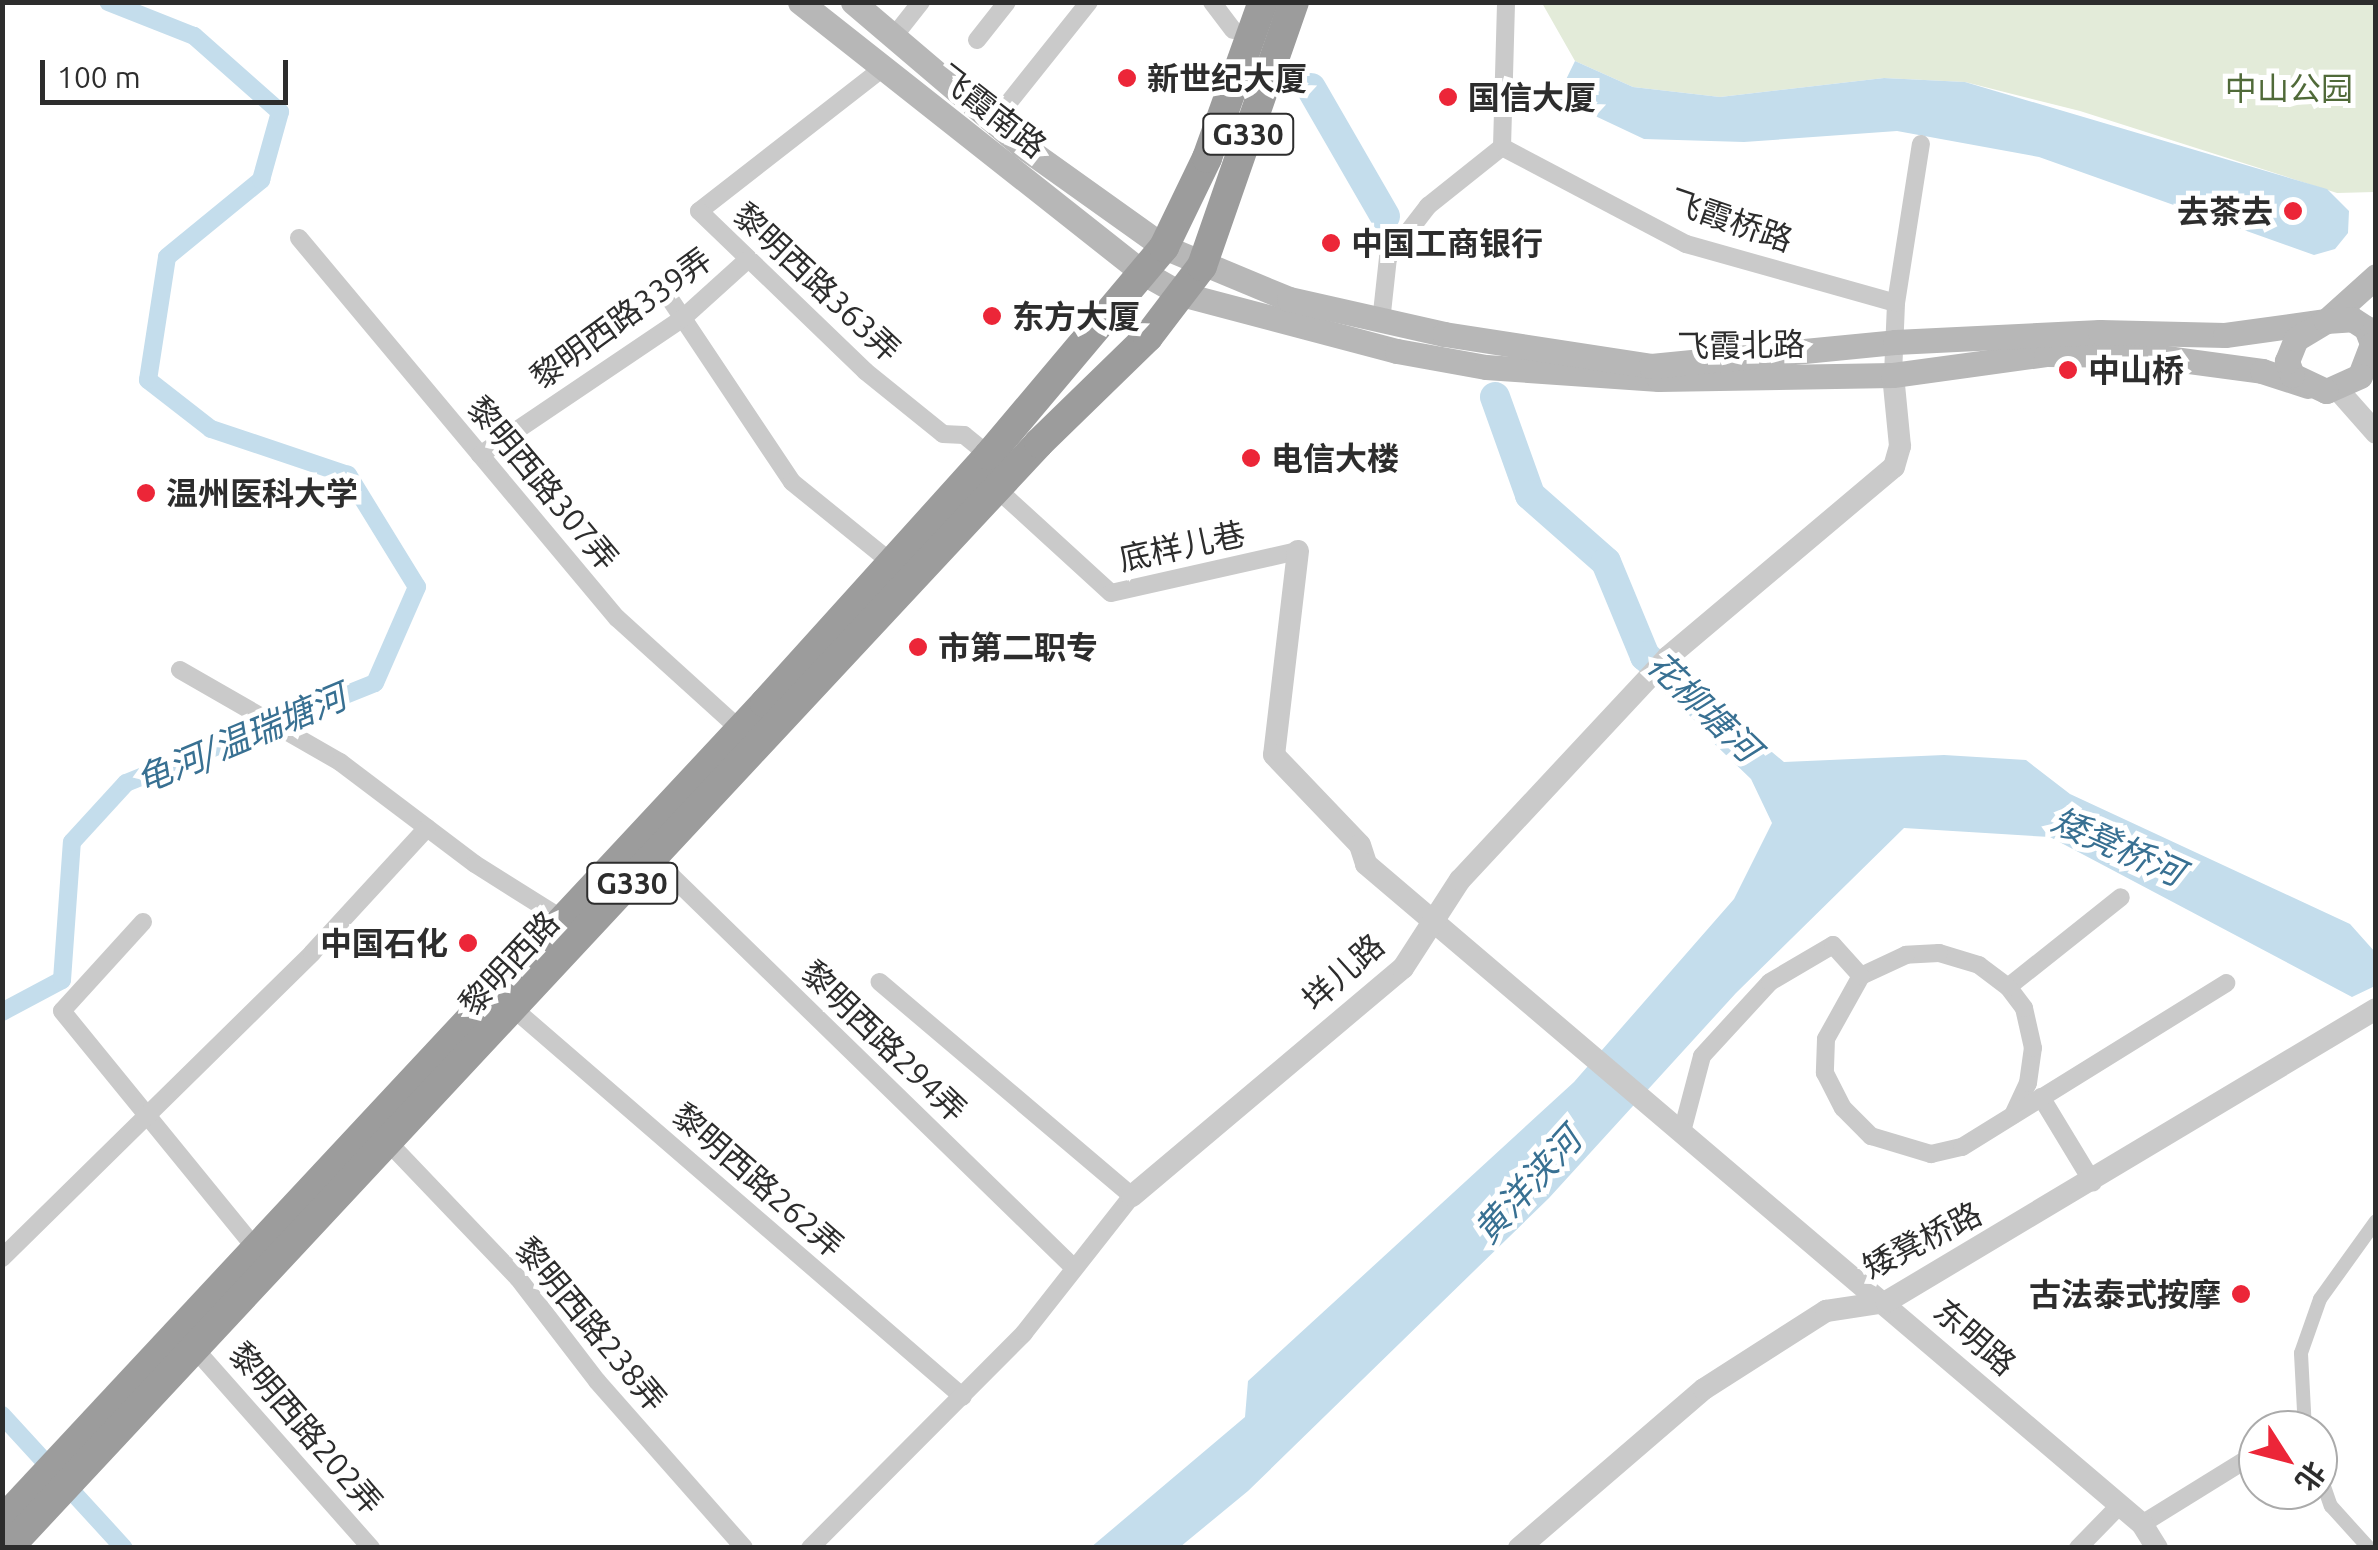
<!DOCTYPE html>
<meta charset="utf-8">
<style>
body{margin:0}
#map{position:relative;width:2378px;height:1550px;overflow:hidden;background:#fff;font-family:Ubuntu,"Noto Sans SC",sans-serif}
div>[style]{position:absolute}
.green>*{inset:0;background:#e3ebd9}
.water>*{inset:0;background:#c4ddec}
.canal>*{height:18px;margin:-9px;padding:0 9px;transform-origin:9px;border-radius:9px;background:#c4ddec}
.river>*{height:30px;margin:-15px;padding:0 15px;transform-origin:15px;border-radius:15px;background:#c4ddec}
.pedestrian>*{height:14px;margin:-7px;padding:0 7px;transform-origin:7px;border-radius:7px;background:#cacaca}
.minor>*{height:18px;margin:-9px;padding:0 9px;transform-origin:9px;border-radius:9px;background:#cacaca}
.tertiary>*{height:22px;margin:-11px;padding:0 11px;transform-origin:11px;border-radius:11px;background:#cacaca}
.secondary>*{height:25px;margin:-12.5px;padding:0 12.5px;transform-origin:12.5px;border-radius:12.5px;background:#b7b7b7}
.trunk>*{height:30px;margin:-15px;padding:0 15px;transform-origin:15px;border-radius:15px;background:#9c9c9c}
.dots>*{width:28px;height:28px;translate:-50% -50%;box-sizing:border-box;border:5px solid #fff;border-radius:50%}
span{translate:-50% -50%;white-space:nowrap;text-align:center;line-height:1.15;-webkit-text-stroke:10px #fff;paint-order:stroke}
.shield-label span{padding:2px 8px;background:#fff;border:2px solid;border-radius:8px;-webkit-text-stroke-width:0}
.shield-label{font-size:30px;color:#2d2d2d;font-weight:700}
.poi-label{font-size:32px;color:#2d2d2d;font-weight:700}
.left{translate:0 -50%;text-align:left}
.right{translate:-100% -50%;text-align:right}
.park-label{font-size:32px;color:#506a39}
.street-label{font-size:32px;color:#2d2d2d}
.water-label{font-size:35px;color:#387092;font-style:italic}
.frame{position:absolute;inset:0;border:5px solid #2d2d2d;pointer-events:none}
.north{position:absolute;left:2238px;top:1410px;width:100px;height:100px;box-sizing:border-box;background:#fff;border:2px solid #ababab;border-radius:50%;rotate:126deg;font-size:28px;font-weight:700;line-height:40px;text-align:center;color:#2d2d2d}
.north::after{content:'';display:block;margin:auto;width:35px;height:45px;background:#ec2638;clip-path:polygon(50% 0,100% 100%,50% 72%,0 100%)}
.scale{position:absolute;left:40px;top:60px;width:248px;height:45px;box-sizing:border-box;border:5px solid #2d2d2d;border-top:0;padding-left:12px;font-size:30px;line-height:35px;white-space:nowrap;color:#2d2d2d;-webkit-text-stroke:8px #fff;paint-order:stroke}
</style>
<div id="map">
<div class="green">
<i style="clip-path:polygon(1542px 3px,2375px 3px,2375px 192px,2337px 193px,2080px 111px,1965px 82px,1884px 78px,1720px 97px,1633px 87px,1575px 61px)"></i>
</div>
<div class="water">
<i style="clip-path:polygon(1575px 61px,1633px 87px,1720px 97px,1884px 78px,1965px 82px,2327px 189px,2349px 211px,2348px 233px,2335px 249px,2314px 255px,2039px 157px,1897px 131px,1744px 142px,1644px 139px,1557px 98px)"></i>
<i style="clip-path:polygon(1711px 701px,1784px 762px,1944px 755px,2026px 760px,2070px 794px,2350px 924px,2375px 952px,2375px 986px,2352px 997px,2050px 837px,1904px 828px,1736px 993px,1549px 1198px,1248px 1491px,1180px 1547px,1090px 1548px,1245px 1417px,1248px 1381px,1574px 1082px,1734px 899px,1772px 823px,1751px 779px,1701px 731px)"></i>
</div>
<div class="canal">
<i style="left:2px;top:1012px;width:68px;rotate:-28.1deg"></i>
<i style="left:62px;top:980px;width:138px;rotate:-85.9deg"></i>
<i style="left:72px;top:842px;width:80px;rotate:-47.5deg"></i>
<i style="left:126px;top:783px;width:268px;rotate:-21.9deg"></i>
<i style="left:375px;top:683px;width:105px;rotate:-66.4deg"></i>
<i style="left:417px;top:587px;width:132px;rotate:-121.6deg"></i>
<i style="left:348px;top:475px;width:145px;rotate:-161.4deg"></i>
<i style="left:211px;top:429px;width:80px;rotate:-142.1deg"></i>
<i style="left:148px;top:380px;width:124px;rotate:-81.2deg"></i>
<i style="left:167px;top:257px;width:122px;rotate:-39.3deg"></i>
<i style="left:261px;top:180px;width:71px;rotate:-74.4deg"></i>
<i style="left:280px;top:112px;width:115px;rotate:-138.5deg"></i>
<i style="left:194px;top:36px;width:92px;rotate:-158.4deg"></i>
<i style="left:2px;top:1415px;width:180px;rotate:47.5deg"></i>
</div>
<div class="river">
<i style="left:1311px;top:88px;width:148px;rotate:60deg"></i>
<i style="left:1495px;top:397px;width:104px;rotate:70.3deg"></i>
<i style="left:1530px;top:495px;width:101px;rotate:41.4deg"></i>
<i style="left:1606px;top:562px;width:102px;rotate:67.5deg"></i>
<i style="left:1645px;top:656px;width:120px;rotate:41.6deg"></i>
</div>
<div class="pedestrian">
<i style="left:2305px;top:1430px;width:77px;rotate:-93deg"></i>
<i style="left:2301px;top:1353px;width:57px;rotate:-70.6deg"></i>
<i style="left:2320px;top:1299px;width:96px;rotate:-54.3deg"></i>
<i style="left:2318px;top:1469px;width:39px;rotate:71deg"></i>
<i style="left:2331px;top:1506px;width:57px;rotate:47.9deg"></i>
</div>
<div class="minor">
<i style="left:1212px;top:2px;width:35px;rotate:53deg"></i>
<i style="left:895px;top:35px;width:42px;rotate:-51.8deg"></i>
<i style="left:977px;top:40px;width:48px;rotate:-51.7deg"></i>
<i style="left:883px;top:68px;width:233px;rotate:142.1deg"></i>
<i style="left:699px;top:211px;width:231px;rotate:43.9deg"></i>
<i style="left:865px;top:371px;width:100px;rotate:38.9deg"></i>
<i style="left:943px;top:434px;width:21px;rotate:3deg"></i>
<i style="left:964px;top:435px;width:32px;rotate:39deg"></i>
<i style="left:994px;top:121px;width:152px;rotate:-51.4deg"></i>
<i style="left:1502px;top:147px;width:208px;rotate:27.8deg"></i>
<i style="left:1686px;top:244px;width:218px;rotate:15.7deg"></i>
<i style="left:299px;top:238px;width:496px;rotate:50.1deg"></i>
<i style="left:617px;top:618px;width:173px;rotate:42.2deg"></i>
<i style="left:666px;top:293px;width:227px;rotate:56.3deg"></i>
<i style="left:792px;top:482px;width:129px;rotate:39deg"></i>
<i style="left:1381px;top:322px;width:64px;rotate:-83.8deg"></i>
<i style="left:1388px;top:258px;width:66px;rotate:-52.4deg"></i>
<i style="left:1428px;top:206px;width:95px;rotate:-38.6deg"></i>
<i style="left:1502px;top:147px;width:145px;rotate:-88.4deg"></i>
<i style="left:1893px;top:375px;width:72px;rotate:-87.6deg"></i>
<i style="left:1896px;top:303px;width:161px;rotate:-81.1deg"></i>
<i style="left:480px;top:455px;width:245px;rotate:-34deg"></i>
<i style="left:683px;top:318px;width:85px;rotate:-42.1deg"></i>
<i style="left:997px;top:489px;width:154px;rotate:42.4deg"></i>
<i style="left:1111px;top:593px;width:192px;rotate:-12.7deg"></i>
<i style="left:180px;top:670px;width:185px;rotate:29.9deg"></i>
<i style="left:340px;top:762px;width:169px;rotate:37.1deg"></i>
<i style="left:475px;top:864px;width:105px;rotate:32.2deg"></i>
<i style="left:655px;top:860px;width:582px;rotate:44.23deg"></i>
<i style="left:143px;top:922px;width:120px;rotate:132.3deg"></i>
<i style="left:62px;top:1011px;width:308px;rotate:50.8deg"></i>
<i style="left:2008px;top:987px;width:144px;rotate:-38.5deg"></i>
<i style="left:514px;top:1009px;width:593px;rotate:40.83deg"></i>
<i style="left:2041px;top:1097px;width:100px;rotate:58.8deg"></i>
<i style="left:2013px;top:1115px;width:35px;rotate:-65deg"></i>
<i style="left:2028px;top:1083px;width:35px;rotate:-82deg"></i>
<i style="left:2033px;top:1048px;width:41px;rotate:-102.7deg"></i>
<i style="left:2024px;top:1008px;width:26px;rotate:-127deg"></i>
<i style="left:2008px;top:987px;width:36px;rotate:-143deg"></i>
<i style="left:1979px;top:965px;width:42px;rotate:-163.3deg"></i>
<i style="left:1939px;top:953px;width:33px;rotate:177deg"></i>
<i style="left:1906px;top:955px;width:50px;rotate:155deg"></i>
<i style="left:1861px;top:976px;width:72px;rotate:119.1deg"></i>
<i style="left:1826px;top:1039px;width:34px;rotate:92deg"></i>
<i style="left:1825px;top:1073px;width:39px;rotate:63deg"></i>
<i style="left:1843px;top:1108px;width:40px;rotate:45deg"></i>
<i style="left:1871px;top:1136px;width:63px;rotate:16.7deg"></i>
<i style="left:1931px;top:1154px;width:32px;rotate:-13deg"></i>
<i style="left:1962px;top:1147px;width:311px;rotate:-31.8deg"></i>
<i style="left:1683px;top:1128px;width:74px;rotate:-75.2deg"></i>
<i style="left:1702px;top:1056px;width:100px;rotate:-47.4deg"></i>
<i style="left:1770px;top:982px;width:73px;rotate:-30.4deg"></i>
<i style="left:1833px;top:945px;width:42px;rotate:47.9deg"></i>
<i style="left:388px;top:1142px;width:188px;rotate:46.3deg"></i>
<i style="left:518px;top:1278px;width:130px;rotate:52.5deg"></i>
<i style="left:597px;top:1381px;width:222px;rotate:48.6deg"></i>
<i style="left:2px;top:1258px;width:435px;rotate:-44.5deg"></i>
<i style="left:312px;top:953px;width:170px;rotate:-47.4deg"></i>
<i style="left:195px;top:1349px;width:266px;rotate:48.5deg"></i>
<i style="left:2294px;top:1430px;width:10px;rotate:-29deg"></i>
<i style="left:2142px;top:1524px;width:137px;rotate:-31.8deg"></i>
<i style="left:810px;top:1548px;width:303px;rotate:-45.1deg"></i>
<i style="left:1024px;top:1333px;width:174px;rotate:-51.8deg"></i>
<i style="left:1132px;top:1196px;width:331px;rotate:-139.7deg"></i>
<i style="left:2078px;top:1548px;width:60px;rotate:-45.7deg"></i>
</div>
<div class="tertiary">
<i style="left:2338px;top:390px;width:57px;rotate:48.5deg"></i>
<i style="left:1298px;top:551px;width:205px;rotate:96.7deg"></i>
<i style="left:1274px;top:755px;width:124px;rotate:46.3deg"></i>
<i style="left:1360px;top:845px;width:20px;rotate:72deg"></i>
<i style="left:1366px;top:864px;width:1019px;rotate:40.38deg"></i>
<i style="left:2142px;top:1524px;width:28px;rotate:58deg"></i>
<i style="left:1132px;top:1196px;width:354px;rotate:-40.1deg"></i>
<i style="left:1403px;top:968px;width:105px;rotate:-57.1deg"></i>
<i style="left:1460px;top:880px;width:305px;rotate:-47deg"></i>
<i style="left:1668px;top:657px;width:295px;rotate:-40.1deg"></i>
<i style="left:1894px;top:467px;width:22px;rotate:-74deg"></i>
<i style="left:1900px;top:446px;width:71px;rotate:-95.6deg"></i>
<i style="left:1519px;top:1548px;width:244px;rotate:-40.7deg"></i>
<i style="left:1704px;top:1389px;width:145px;rotate:-32.6deg"></i>
<i style="left:1826px;top:1311px;width:61px;rotate:-8.5deg"></i>
<i style="left:1886px;top:1302px;width:571px;rotate:-30.88deg"></i>
</div>
<div class="secondary">
<i style="left:800px;top:2px;width:436px;rotate:38.3deg"></i>
<i style="left:1142px;top:272px;width:45px;rotate:29.4deg"></i>
<i style="left:1181px;top:294px;width:223px;rotate:14.8deg"></i>
<i style="left:1397px;top:351px;width:90px;rotate:10.2deg"></i>
<i style="left:1486px;top:367px;width:173px;rotate:4deg"></i>
<i style="left:1659px;top:379px;width:234px;rotate:-1deg"></i>
<i style="left:1893px;top:375px;width:154px;rotate:-7.8deg"></i>
<i style="left:2046px;top:354px;width:98px;rotate:0.6deg"></i>
<i style="left:2144px;top:355px;width:119px;rotate:7.7deg"></i>
<i style="left:2262px;top:371px;width:48px;rotate:18.1deg"></i>
<i style="left:853px;top:2px;width:221px;rotate:40.4deg"></i>
<i style="left:1021px;top:145px;width:176px;rotate:35.5deg"></i>
<i style="left:1164px;top:247px;width:135px;rotate:22.6deg"></i>
<i style="left:1289px;top:299px;width:159px;rotate:12.7deg"></i>
<i style="left:1444px;top:334px;width:209px;rotate:8.8deg"></i>
<i style="left:1651px;top:366px;width:245px;rotate:-5.6deg"></i>
<i style="left:1895px;top:342px;width:205px;rotate:-2.8deg"></i>
<i style="left:2100px;top:332px;width:125px;rotate:1.4deg"></i>
<i style="left:2225px;top:335px;width:102px;rotate:-7.9deg"></i>
<i style="left:2326px;top:321px;width:67px;rotate:-42deg"></i>
<i style="left:2352px;top:319px;width:17px;rotate:33deg"></i>
<i style="left:2366px;top:328px;width:17px;rotate:69deg"></i>
<i style="left:2372px;top:344px;width:34px;rotate:111deg"></i>
<i style="left:2360px;top:376px;width:37px;rotate:156deg"></i>
<i style="left:2326px;top:391px;width:38px;rotate:-155deg"></i>
<i style="left:2292px;top:375px;width:15px;rotate:-110deg"></i>
<i style="left:2287px;top:361px;width:24px;rotate:-68deg"></i>
<i style="left:2296px;top:339px;width:35px;rotate:-31deg"></i>
<i style="left:2326px;top:321px;width:26px;rotate:-4deg"></i>
</div>
<div class="trunk">
<i style="left:2px;top:1521px;width:1119px;rotate:-46.99deg"></i>
<i style="left:765px;top:703px;width:334px;rotate:-47.9deg"></i>
<i style="left:989px;top:455px;width:272px;rotate:-49.9deg"></i>
<i style="left:1164px;top:247px;width:99px;rotate:-64.2deg"></i>
<i style="left:1207px;top:158px;width:166px;rotate:-70.3deg"></i>
<i style="left:8px;top:1548px;width:1511px;rotate:-46.98deg"></i>
<i style="left:1039px;top:443px;width:152px;rotate:-44.2deg"></i>
<i style="left:1148px;top:337px;width:89px;rotate:-52.7deg"></i>
<i style="left:1202px;top:266px;width:280px;rotate:-70.8deg"></i>
</div>
<div class="dots">
<i style="left:1127px;top:78px;background:#ec2638"></i>
<i style="left:1448px;top:97px;background:#ec2638"></i>
<i style="left:2293px;top:211px;background:#ec2638"></i>
<i style="left:1331px;top:243px;background:#ec2638"></i>
<i style="left:992px;top:316px;background:#ec2638"></i>
<i style="left:2068px;top:370px;background:#ec2638"></i>
<i style="left:1251px;top:458px;background:#ec2638"></i>
<i style="left:146px;top:493px;background:#ec2638"></i>
<i style="left:918px;top:647px;background:#ec2638"></i>
<i style="left:468px;top:943px;background:#ec2638"></i>
<i style="left:2241px;top:1294px;background:#ec2638"></i>
</div>
<div class="shield-label">
<span style="left:1248px;top:134px">G330</span>
<span style="left:632px;top:883px">G330</span>
</div>
<div class="poi-label">
<span class="left" style="left:1147px;top:78px">新世纪大厦</span>
<span class="left" style="left:1468px;top:97px">国信大厦</span>
<span class="right" style="left:2273px;top:211px">去茶去</span>
<span class="left" style="left:1351px;top:243px">中国工商银行</span>
<span class="left" style="left:1012px;top:316px">东方大厦</span>
<span class="left" style="left:2088px;top:370px">中山桥</span>
<span class="left" style="left:1271px;top:458px">电信大楼</span>
<span class="left" style="left:166px;top:493px">温州医科大学</span>
<span class="left" style="left:938px;top:647px">市第二职专</span>
<span class="right" style="left:448px;top:943px">中国石化</span>
<span class="right" style="left:2221px;top:1294px">古法泰式按摩</span>
</div>
<div class="park-label">
<span style="left:2289px;top:88px">中山公园</span>
</div>
<div class="street-label">
<span style="left:992px;top:111px;rotate:38deg">飞霞南路</span>
<span style="left:1731px;top:220px;rotate:19deg">飞霞桥路</span>
<span style="left:817px;top:282px;rotate:43deg">黎明西路363弄</span>
<span style="left:621px;top:318px;rotate:-36deg">黎明西路339弄</span>
<span style="left:1741px;top:345px;rotate:-1deg">飞霞北路</span>
<span style="left:543px;top:483px;rotate:50deg">黎明西路307弄</span>
<span style="left:1182px;top:546px;rotate:-12deg">底样儿巷</span>
<span style="left:509px;top:963px;rotate:-47deg">黎明西路</span>
<span style="left:1343px;top:972px;rotate:-42deg">垟儿路</span>
<span style="left:884px;top:1041px;rotate:44deg">黎明西路294弄</span>
<span style="left:758px;top:1180px;rotate:41deg">黎明西路262弄</span>
<span style="left:1922px;top:1240px;rotate:-27deg">矮凳桥路</span>
<span style="left:591px;top:1324px;rotate:50deg">黎明西路238弄</span>
<span style="left:1975px;top:1337px;rotate:41deg">东明路</span>
<span style="left:306px;top:1428px;rotate:49deg">黎明西路202弄</span>
</div>
<div class="water-label">
<span style="left:1704px;top:706px;rotate:44deg">花柳塘河</span>
<span style="left:241px;top:738px;rotate:-23deg">龟河/温瑞塘河</span>
<span style="left:2118px;top:846px;rotate:24deg">矮凳桥河</span>
<span style="left:1527px;top:1185px;rotate:-48deg">黄洋浃河</span>
</div>
<div class="frame"></div>
<div class="north">北</div>
<div class="scale">100 m</div>
</div>
